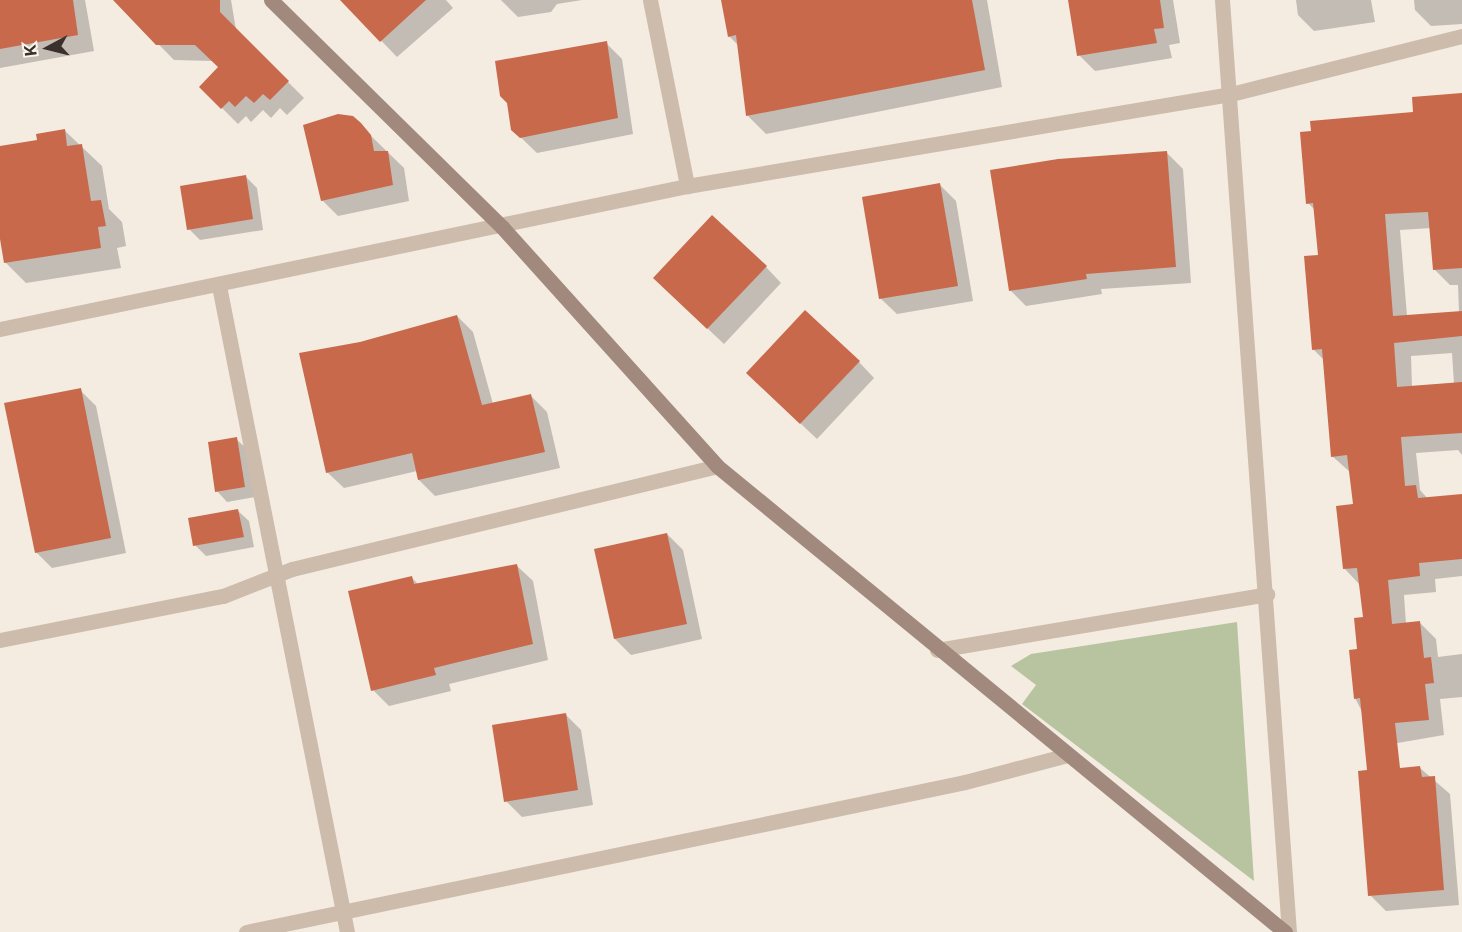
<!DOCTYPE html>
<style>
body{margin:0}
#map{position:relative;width:1462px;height:932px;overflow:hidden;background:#f4ebe1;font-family:Inter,sans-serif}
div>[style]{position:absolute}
.green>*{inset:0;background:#b8c4a0}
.shadow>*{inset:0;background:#0003}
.building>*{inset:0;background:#c8694b}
.street>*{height:15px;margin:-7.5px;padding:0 7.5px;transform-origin:7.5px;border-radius:7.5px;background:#cdbbac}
.secondary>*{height:15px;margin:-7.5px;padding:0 7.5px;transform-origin:7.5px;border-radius:7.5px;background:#a18a7d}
span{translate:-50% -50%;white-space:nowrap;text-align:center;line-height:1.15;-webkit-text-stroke:4.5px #fbf5ee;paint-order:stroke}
.north{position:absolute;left:18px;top:18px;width:60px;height:60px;-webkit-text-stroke:4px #fbf5ee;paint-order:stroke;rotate:263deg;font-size:16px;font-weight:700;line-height:24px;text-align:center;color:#3b302b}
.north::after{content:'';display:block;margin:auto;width:21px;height:27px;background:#3b302b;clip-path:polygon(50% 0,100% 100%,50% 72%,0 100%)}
</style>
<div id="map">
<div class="green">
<i style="clip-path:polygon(1237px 622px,1254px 881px,1022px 704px,1036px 685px,1011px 666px,1031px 654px)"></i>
</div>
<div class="shadow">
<i style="clip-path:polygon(0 0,85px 0,94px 51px,0 68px)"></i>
<i style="clip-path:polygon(122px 0,231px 0,236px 30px,304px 98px,287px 115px,280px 108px,271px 118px,263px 110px,251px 122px,246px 116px,238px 124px,201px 87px,220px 68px,213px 61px,174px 60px,124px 9px)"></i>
<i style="clip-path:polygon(342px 0,446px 0,453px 8px,397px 57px)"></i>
<i style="clip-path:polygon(501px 0,582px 0,557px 4px,551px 12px,518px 17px)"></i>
<i style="clip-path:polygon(722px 0,987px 0,1002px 87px,766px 134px,748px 116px,739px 46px,729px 36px)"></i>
<i style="clip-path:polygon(1070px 0,1173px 0,1180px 43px,1169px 45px,1172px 58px,1095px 71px,1079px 55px)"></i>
<i style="clip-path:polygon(1296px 0,1371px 0,1375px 22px,1314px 31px,1298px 15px)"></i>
<i style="clip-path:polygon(1414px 0,1462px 0,1462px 24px,1431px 26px,1415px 10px)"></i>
<i style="clip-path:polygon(606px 43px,622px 59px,633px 134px,537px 153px,513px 130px)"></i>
<i style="clip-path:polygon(evenodd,1462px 95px,1462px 455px,1458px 450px,1416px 453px,1420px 490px,1428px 499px,1462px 496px,1462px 576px,1435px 579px,1436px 592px,1404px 595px,1406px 624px,1420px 623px,1436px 639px,1438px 657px,1462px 654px,1462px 697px,1440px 699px,1444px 735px,1380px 746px,1355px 698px,1364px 618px,1360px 585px,1344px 568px,1354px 506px,1350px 472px,1332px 456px,1324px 360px,1313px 349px,1319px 256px,1315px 210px,1308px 203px,1414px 114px,1462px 95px,1431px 228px,1434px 269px,1450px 285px,1458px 285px,1459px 312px,1407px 316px,1400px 230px,1431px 228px,1462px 95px,1452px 353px,1454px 384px,1412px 387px,1411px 356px,1452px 353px)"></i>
<i style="clip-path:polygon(64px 130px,102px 166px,109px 209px,122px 222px,126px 246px,117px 248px,121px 268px,26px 283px,6px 263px,0 227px,0 147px,39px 141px)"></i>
<i style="clip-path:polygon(369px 134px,404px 168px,409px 201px,338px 216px,322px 200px)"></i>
<i style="clip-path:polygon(1167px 153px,1183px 169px,1191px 283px,1101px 289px,1102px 294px,1026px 306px,1010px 290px)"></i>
<i style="clip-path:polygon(246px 177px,257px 188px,263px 230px,200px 240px,189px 229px)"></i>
<i style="clip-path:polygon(940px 185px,956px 201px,973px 301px,897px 314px,880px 298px)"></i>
<i style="clip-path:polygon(766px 267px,781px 283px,724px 344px,671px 294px)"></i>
<i style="clip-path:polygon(457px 316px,473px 332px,493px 404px,531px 396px,547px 412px,560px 468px,435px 496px,419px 480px,417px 471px,344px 488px,327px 472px,360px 343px)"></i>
<i style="clip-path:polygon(859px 362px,874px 378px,817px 439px,764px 389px)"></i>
<i style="clip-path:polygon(80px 390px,96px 406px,126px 553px,52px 568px,36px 552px)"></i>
<i style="clip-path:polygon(236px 439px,247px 449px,255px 497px,227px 502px,217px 491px)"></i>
<i style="clip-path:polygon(238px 511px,249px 521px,254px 547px,206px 556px,195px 545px)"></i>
<i style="clip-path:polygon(667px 534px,683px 550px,702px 639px,631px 655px,615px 639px)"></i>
<i style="clip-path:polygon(516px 565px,533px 581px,548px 660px,449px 684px,451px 691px,389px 706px,373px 690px,412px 578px,419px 585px)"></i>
<i style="clip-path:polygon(565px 714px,581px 730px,593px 805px,522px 817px,506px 801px)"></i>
<i style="clip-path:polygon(1420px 768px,1450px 794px,1459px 905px,1386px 911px,1370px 895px)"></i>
</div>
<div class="building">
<i style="clip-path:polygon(0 0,73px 0,78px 35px,0 49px)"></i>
<i style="clip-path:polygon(113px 0,220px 0,220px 12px,289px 81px,270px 100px,263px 94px,254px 103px,246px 96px,235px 107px,229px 101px,221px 109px,199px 87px,218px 67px,195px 45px,156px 45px)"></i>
<i style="clip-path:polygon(340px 0,426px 0,380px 42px)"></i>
<i style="clip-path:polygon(721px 0,972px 0,985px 70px,746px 116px,736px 35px,728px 37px)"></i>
<i style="clip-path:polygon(1068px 0,1160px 0,1164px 28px,1154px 29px,1157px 43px,1077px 56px)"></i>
<i style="clip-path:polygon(607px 41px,618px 118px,520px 138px,511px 130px,507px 103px,500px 96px,495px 61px)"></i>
<i style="clip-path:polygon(1462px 93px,1462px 268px,1433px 270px,1428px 212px,1385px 214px,1393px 316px,1462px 311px,1462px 336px,1394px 343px,1397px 387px,1462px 382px,1462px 433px,1401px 437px,1405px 486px,1416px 485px,1418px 498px,1462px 494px,1462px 559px,1419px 563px,1420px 576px,1388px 580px,1392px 624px,1420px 621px,1424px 658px,1431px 657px,1434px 683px,1425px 684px,1429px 720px,1395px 723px,1400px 768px,1420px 766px,1422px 777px,1435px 776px,1444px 890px,1368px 896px,1358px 771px,1367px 770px,1360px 698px,1354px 699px,1349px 650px,1357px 649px,1354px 618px,1363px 617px,1357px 568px,1343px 569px,1336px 506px,1353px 504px,1347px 455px,1331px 457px,1322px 349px,1312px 350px,1304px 256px,1318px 255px,1313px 203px,1306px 204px,1300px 132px,1311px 131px,1310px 121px,1413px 112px,1412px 97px)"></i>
<i style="clip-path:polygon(338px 114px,353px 116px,361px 123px,371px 135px,374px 151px,388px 151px,393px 185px,321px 201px,303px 125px)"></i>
<i style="clip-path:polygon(65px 129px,67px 146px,82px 144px,91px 201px,101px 200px,106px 226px,98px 227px,101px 248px,4px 263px,0 239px,0 146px,37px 140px,36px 134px)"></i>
<i style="clip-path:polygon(1167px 151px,1176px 267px,1086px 274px,1087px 279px,1009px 291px,990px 170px,1058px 159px)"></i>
<i style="clip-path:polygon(246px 175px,253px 219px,187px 230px,180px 186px)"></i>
<i style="clip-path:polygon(940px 183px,958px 286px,879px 299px,862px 197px)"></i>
<i style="clip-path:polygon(712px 215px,767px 266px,707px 329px,653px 278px)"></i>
<i style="clip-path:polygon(805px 310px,860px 361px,800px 424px,746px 373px)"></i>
<i style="clip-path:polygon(457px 315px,482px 405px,531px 394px,545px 452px,418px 480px,412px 453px,326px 473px,299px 353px,360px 342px)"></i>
<i style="clip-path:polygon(81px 388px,111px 538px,35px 553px,4px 403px)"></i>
<i style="clip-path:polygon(237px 437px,245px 487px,215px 492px,208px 442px)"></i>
<i style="clip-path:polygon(238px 509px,244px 537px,193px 546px,188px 518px)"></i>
<i style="clip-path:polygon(667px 533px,687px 624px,614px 639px,594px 549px)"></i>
<i style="clip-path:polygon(517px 564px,533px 644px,434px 668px,436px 675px,371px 691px,348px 591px,412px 576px,414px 584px)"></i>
<i style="clip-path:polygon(566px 713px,578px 790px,504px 802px,492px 725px)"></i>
</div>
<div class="street">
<i style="left:650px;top:0;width:190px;rotate:78.7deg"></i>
<i style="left:1222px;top:0;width:934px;rotate:85.89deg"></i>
<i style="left:219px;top:286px;width:659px;rotate:78.79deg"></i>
<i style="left:0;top:329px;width:702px;rotate:-11.76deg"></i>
<i style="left:687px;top:186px;width:552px;rotate:-9.6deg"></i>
<i style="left:1231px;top:94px;width:238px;rotate:-14.1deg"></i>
<i style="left:0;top:640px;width:227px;rotate:-11.2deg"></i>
<i style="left:223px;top:596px;width:74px;rotate:-21.4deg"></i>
<i style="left:292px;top:569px;width:437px;rotate:-13.6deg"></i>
<i style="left:937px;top:650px;width:335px;rotate:-9.6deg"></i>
<i style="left:246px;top:932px;width:734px;rotate:-11.78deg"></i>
<i style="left:965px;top:782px;width:106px;rotate:-14.8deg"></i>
</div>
<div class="secondary">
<i style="left:271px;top:0;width:324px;rotate:44.5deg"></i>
<i style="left:502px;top:227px;width:321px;rotate:48deg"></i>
<i style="left:717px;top:466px;width:735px;rotate:39.37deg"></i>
</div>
<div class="north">K</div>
</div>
